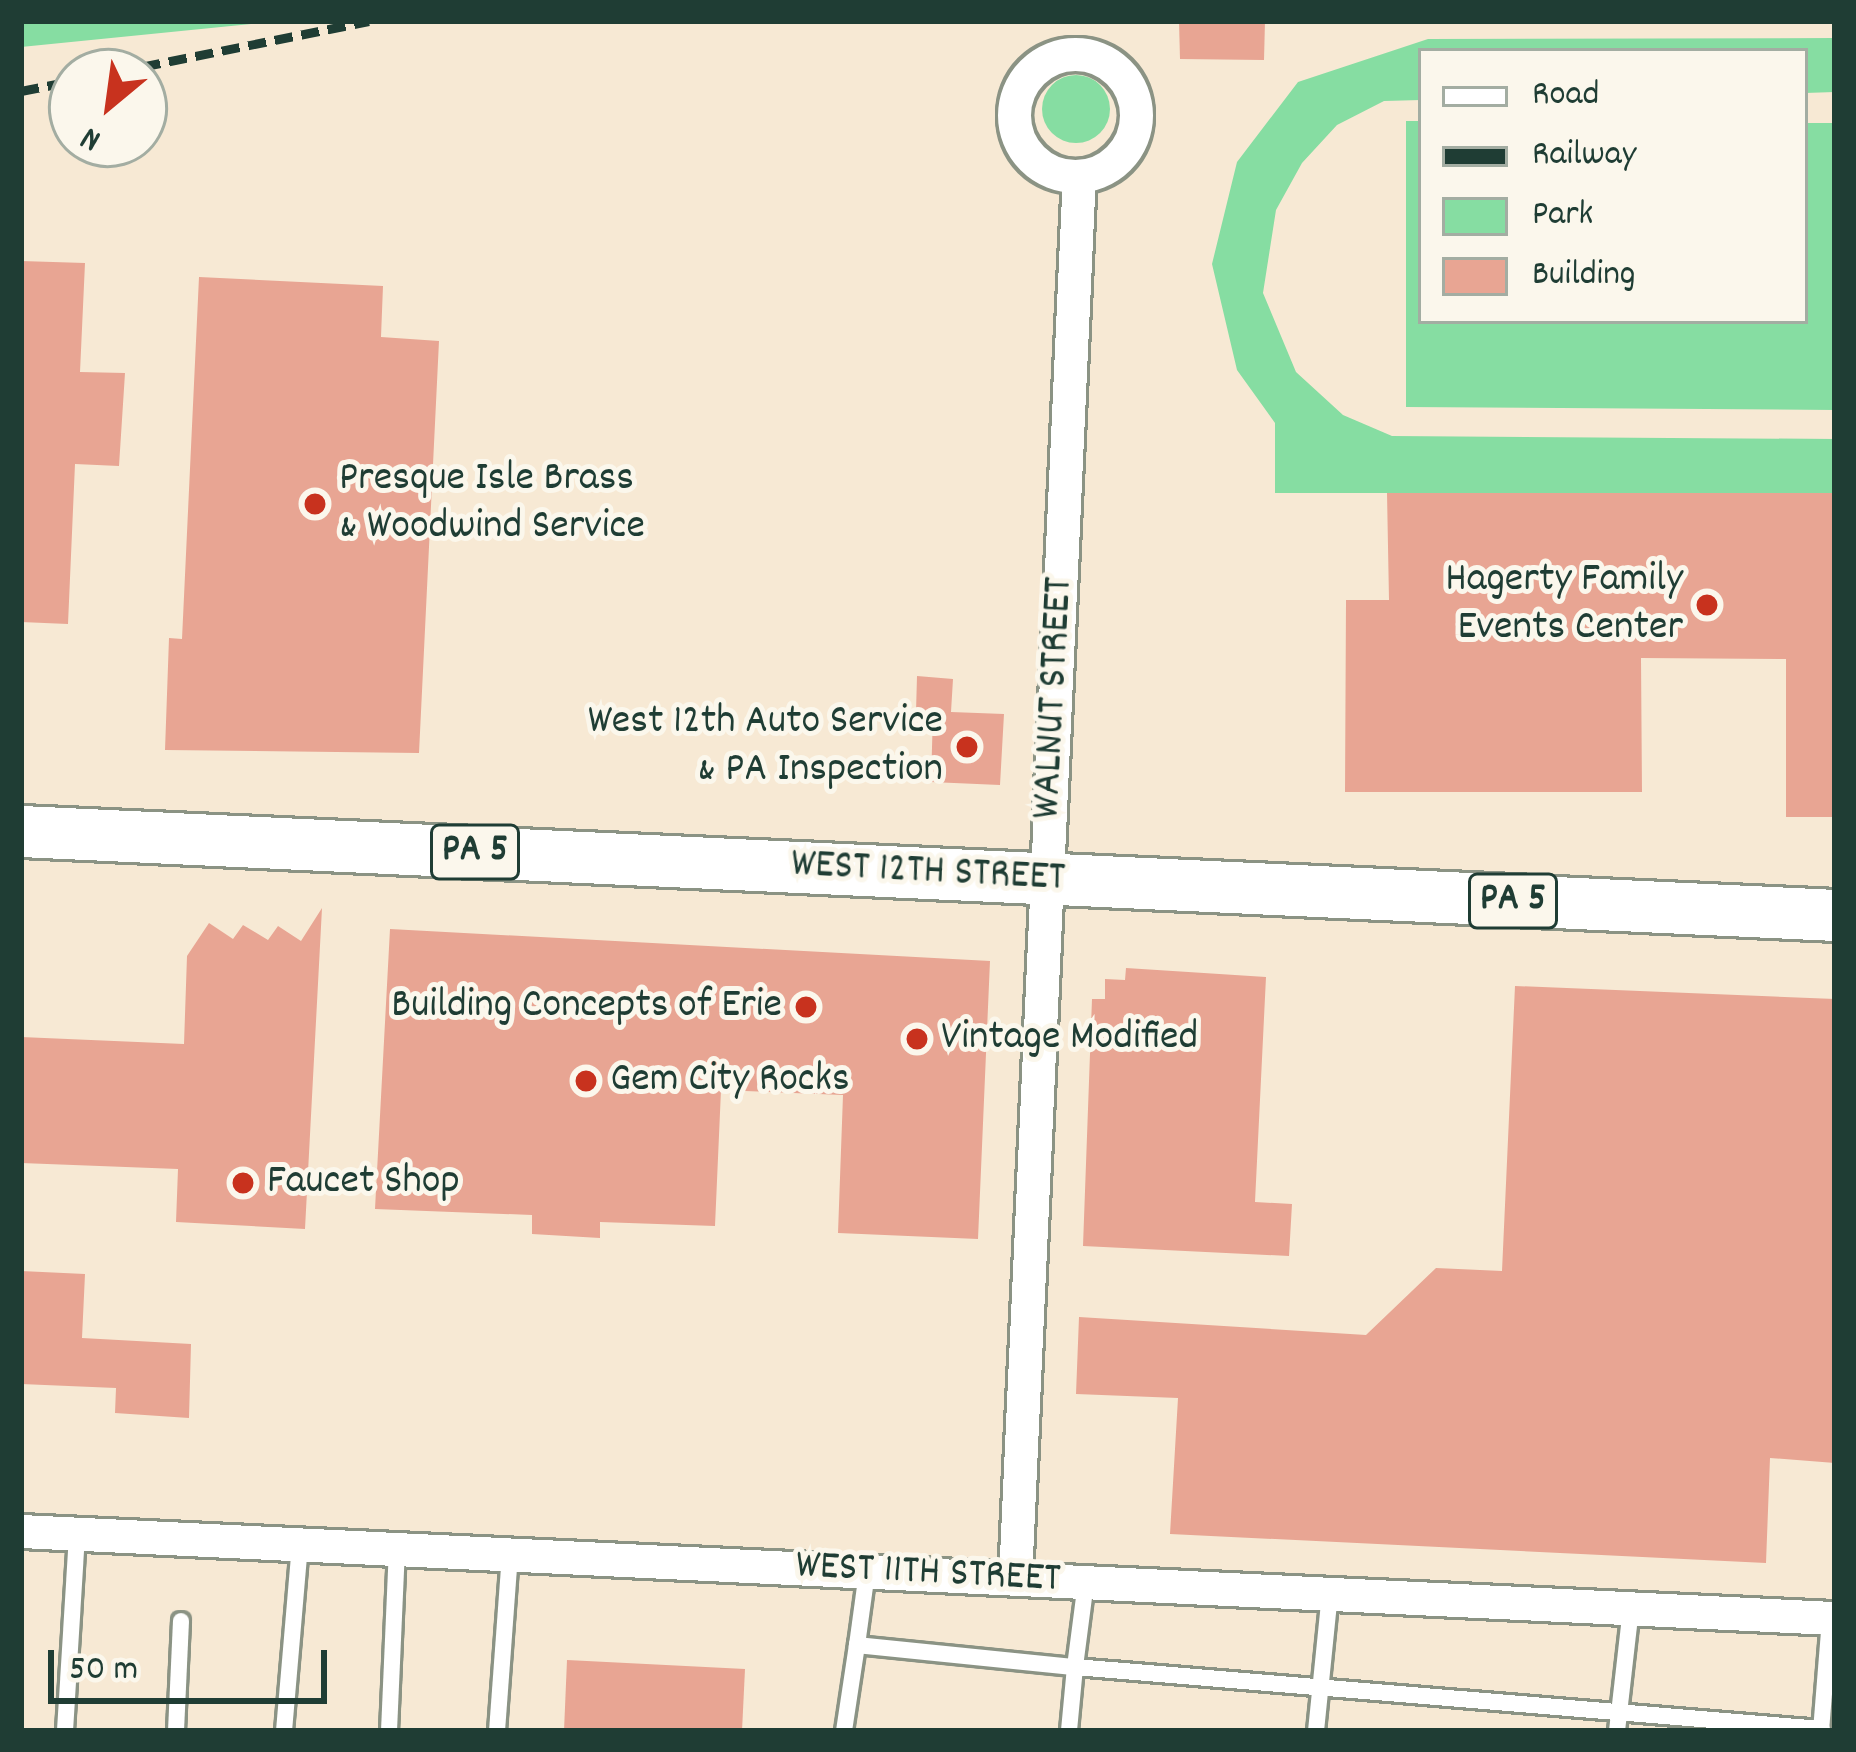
<!DOCTYPE html>
<style>
body{margin:0}
#map{position:relative;width:1856px;height:1752px;overflow:hidden;background:#f7e9d4;font-family:Dekko,sans-serif}
div>[style]{position:absolute}
.green>*{inset:0;background:#86dda2}
.round{border-radius:50%}
.building>*{inset:0;background:#e8a593}
.roads{filter:drop-shadow(3px 0 #8b9384) drop-shadow(-3px 0 #8b9384) drop-shadow(0 3px #8b9384) drop-shadow(0 -3px #8b9384)}
.lane>*{height:16px;margin:-8px;padding:0 8px;transform-origin:8px;border-radius:8px;background:#fff}
.street>*{height:33px;margin:-16.5px;padding:0 16.5px;transform-origin:16.5px;border-radius:16.5px;background:#fff}
.street>.ring{margin:-16.5px;padding:0;box-sizing:content-box;background:none;border:33px solid #fff;border-radius:50%}
.primary>*{height:51px;margin:-25.5px;padding:0 25.5px;transform-origin:25.5px;border-radius:25.5px;background:#fff}
.rail>*{height:9px;margin-top:-4.5px;transform-origin:0;background:repeating-linear-gradient(90deg,#1f3d34 0 18px,transparent 0 27px)}
.dots>*{width:33px;height:33px;translate:-50% -50%;box-sizing:border-box;border:6px solid #fbf7ec;border-radius:50%}
span{translate:-50% -50%;white-space:nowrap;text-align:center;line-height:1.15;-webkit-text-stroke:10px #fbf7ec;paint-order:stroke}
.shield-label span{padding:3px 9px;background:#fbf7ec;border:3px solid;border-radius:9px;-webkit-text-stroke-width:0}
.shield-label{font-size:39px;color:#1f3d34;font-weight:700}
.poi-label{font-size:42px;color:#1f3d34}
.left{translate:0 -50%;text-align:left}
.right{translate:-100% -50%;text-align:right}
.street-label{font-size:42px;color:#1f3d34}
.frame{position:absolute;inset:0;border:24px solid #1f3d34;pointer-events:none}
.legend{position:absolute;left:1418px;top:48px;width:390px;height:276px;box-sizing:border-box;background:#fbf7ec;border:3px solid #a3ada2;margin:0;padding:15px 21px;list-style:none;font-size:36px;color:#1f3d34}
.legend li{display:flex;align-items:center;gap:24px;height:60px}
.legend b{width:60px;border:3px solid #a3ada2}
.north{position:absolute;left:48px;top:48px;width:120px;height:120px;box-sizing:border-box;background:#fbf7ec;border:3px solid #a3ada2;border-radius:50%;rotate:209deg;font-size:33px;font-weight:700;line-height:48px;text-align:center;color:#1f3d34}
.north::after{content:'';display:block;margin:auto;width:42px;height:54px;background:#c8321e;clip-path:polygon(50% 0,100% 100%,50% 72%,0 100%)}
.scale{position:absolute;left:48px;top:1650px;width:279px;height:54px;box-sizing:border-box;border:6px solid #1f3d34;border-top:0;padding-left:15px;font-size:36px;line-height:42px;white-space:nowrap;color:#1f3d34;-webkit-text-stroke:9px #fbf7ec;paint-order:stroke}
</style>
<div id="map">
<div class="green">
<i style="clip-path:polygon(21px 21px,281px 21px,21px 47px)"></i>
<i style="clip-path:polygon(1835px 38px,1835px 92px,1805px 93px,1805px 51px,1421px 51px,1421px 100px,1384px 101px,1337px 125px,1302px 163px,1276px 210px,1263px 293px,1296px 372px,1343px 415px,1392px 436px,1835px 439px,1835px 493px,1275px 493px,1275px 423px,1237px 370px,1212px 264px,1237px 162px,1298px 82px,1428px 39px)"></i>
<i class="round" style="left:1042px;top:75px;width:68px;height:68px"></i>
<i style="clip-path:polygon(1406px 121px,1421px 121px,1421px 321px,1805px 321px,1805px 123px,1835px 123px,1835px 410px,1406px 407px)"></i>
</div>
<div class="building">
<i style="clip-path:polygon(1179px 21px,1265px 21px,1264px 60px,1180px 59px)"></i>
<i style="clip-path:polygon(21px 261px,85px 263px,80px 372px,125px 373px,119px 466px,75px 464px,68px 624px,21px 622px)"></i>
<i style="clip-path:polygon(199px 277px,383px 286px,381px 337px,439px 341px,419px 753px,165px 750px,169px 638px,182px 639px)"></i>
<i style="clip-path:polygon(1387px 493px,1835px 493px,1835px 817px,1786px 817px,1786px 659px,1641px 658px,1642px 792px,1345px 792px,1346px 600px,1389px 600px)"></i>
<i style="clip-path:polygon(917px 676px,953px 679px,951px 712px,1004px 714px,1000px 785px,931px 782px,933px 713px,916px 712px)"></i>
<i style="clip-path:polygon(322px 908px,305px 1229px,176px 1222px,178px 1169px,21px 1163px,21px 1037px,184px 1044px,187px 956px,209px 923px,233px 939px,243px 925px,268px 940px,278px 926px,301px 941px)"></i>
<i style="clip-path:polygon(390px 929px,990px 961px,978px 1239px,838px 1233px,843px 1095px,721px 1090px,715px 1226px,600px 1222px,600px 1238px,532px 1234px,532px 1215px,375px 1209px)"></i>
<i style="clip-path:polygon(1126px 968px,1266px 977px,1255px 1202px,1292px 1204px,1289px 1256px,1083px 1246px,1092px 999px,1105px 999px,1105px 979px,1125px 980px)"></i>
<i style="clip-path:polygon(1515px 986px,1835px 999px,1835px 1463px,1770px 1458px,1766px 1563px,1170px 1534px,1178px 1398px,1076px 1394px,1079px 1317px,1366px 1335px,1436px 1268px,1502px 1271px)"></i>
<i style="clip-path:polygon(21px 1271px,85px 1274px,82px 1338px,191px 1344px,189px 1418px,115px 1413px,116px 1388px,21px 1384px)"></i>
<i style="clip-path:polygon(567px 1660px,745px 1669px,742px 1731px,564px 1731px)"></i>
</div>
<div class="roads">
<div class="lane">
<i style="left:867px;top:1572px;width:74px;rotate:97.8deg"></i>
<i style="left:857px;top:1645px;width:219px;rotate:5.8deg"></i>
<i style="left:1075px;top:1667px;width:64px;rotate:95.4deg"></i>
<i style="left:1086px;top:1582px;width:86px;rotate:97.4deg"></i>
<i style="left:1075px;top:1667px;width:749px;rotate:4.75deg"></i>
<i style="left:65px;top:1731px;width:197px;rotate:-86.5deg"></i>
<i style="left:176px;top:1731px;width:110px;rotate:-87.4deg"></i>
<i style="left:284px;top:1731px;width:187px;rotate:-85.1deg"></i>
<i style="left:389px;top:1731px;width:182px;rotate:-87.5deg"></i>
<i style="left:497px;top:1731px;width:176px;rotate:-85.8deg"></i>
<i style="left:844px;top:1731px;width:87px;rotate:-81.4deg"></i>
<i style="left:1316px;top:1731px;width:138px;rotate:-84.2deg"></i>
<i style="left:1617px;top:1731px;width:124px;rotate:-83.5deg"></i>
<i style="left:1821px;top:1731px;width:113px;rotate:-85.4deg"></i>
</div>
<div class="street">
<i class="ring" style="left:1014px;top:54px;width:89px;height:89px"></i>
<i style="left:21px;top:1531px;width:1816px;rotate:2.75deg"></i>
<i style="left:1015px;top:1578px;width:1403px;rotate:-87.39deg"></i>
</div>
<div class="primary">
<i style="left:21px;top:831px;width:1816px;rotate:2.65deg"></i>
</div>
</div>
<div class="rail">
<i style="left:116px;top:72px;width:258px;rotate:-11.4deg"></i>
<i style="left:21px;top:91px;width:52px;rotate:-11.1deg"></i>
</div>
<div class="dots">
<i style="left:315px;top:504px;background:#c8321e"></i>
<i style="left:1707px;top:605px;background:#c8321e"></i>
<i style="left:967px;top:747px;background:#c8321e"></i>
<i style="left:806px;top:1007px;background:#c8321e"></i>
<i style="left:917px;top:1039px;background:#c8321e"></i>
<i style="left:586px;top:1081px;background:#c8321e"></i>
<i style="left:243px;top:1183px;background:#c8321e"></i>
</div>
<div class="shield-label">
<span style="left:475px;top:852px">PA 5</span>
<span style="left:1513px;top:901px">PA 5</span>
</div>
<div class="poi-label">
<span class="left" style="left:339px;top:504px">Presque Isle Brass<br>&amp; Woodwind Service</span>
<span class="right" style="left:1683px;top:605px">Hagerty Family<br>Events Center</span>
<span class="right" style="left:943px;top:747px">West 12th Auto Service<br>&amp; PA Inspection</span>
<span class="right" style="left:782px;top:1007px">Building Concepts of Erie</span>
<span class="left" style="left:941px;top:1039px">Vintage Modified</span>
<span class="left" style="left:610px;top:1081px">Gem City Rocks</span>
<span class="left" style="left:267px;top:1183px">Faucet Shop</span>
</div>
<div class="street-label">
<span style="left:1055px;top:698px;rotate:-87deg">WALNUT STREET</span>
<span style="left:928px;top:873px;rotate:3deg">WEST 12TH STREET</span>
<span style="left:928px;top:1574px;rotate:3deg">WEST 11TH STREET</span>
</div>
<div class="frame"></div>
<ul class="legend">
<li><b style="height:15px;background:#fff"></b>Road</li>
<li><b style="height:15px;background:#1f3d34"></b>Railway</li>
<li><b style="height:33px;background:#86dda2"></b>Park</li>
<li><b style="height:33px;background:#e8a593"></b>Building</li>
</ul>
<div class="north">N</div>
<div class="scale">50 m</div>
</div>
